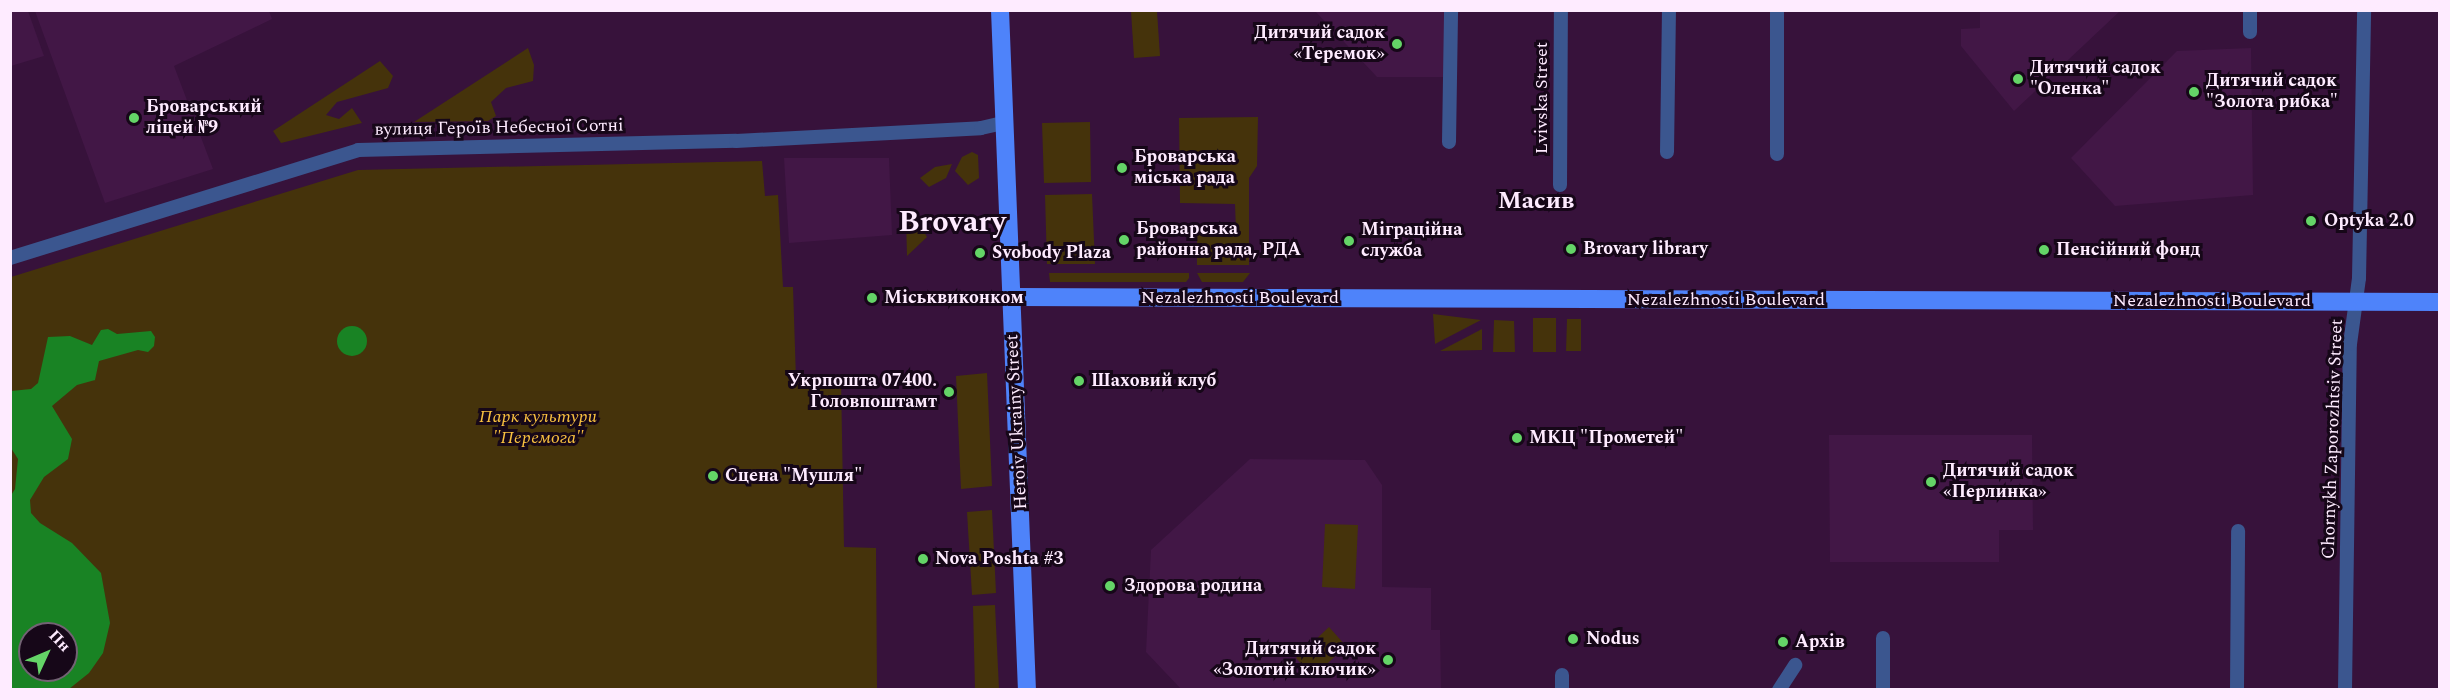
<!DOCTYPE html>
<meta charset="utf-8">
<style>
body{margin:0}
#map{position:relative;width:2450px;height:700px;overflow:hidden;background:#37123b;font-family:Spectral,serif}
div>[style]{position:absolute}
.built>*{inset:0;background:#421746}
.green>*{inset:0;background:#45330b}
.water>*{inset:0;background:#198324}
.round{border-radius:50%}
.minor>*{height:14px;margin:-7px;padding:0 7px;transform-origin:7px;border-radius:7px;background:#3b568f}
.major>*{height:18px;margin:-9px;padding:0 9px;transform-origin:9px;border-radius:9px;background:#4e83fa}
.dots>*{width:16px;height:16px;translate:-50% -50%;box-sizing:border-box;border:3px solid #160718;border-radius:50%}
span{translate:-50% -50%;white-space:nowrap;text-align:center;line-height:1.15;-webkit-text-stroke:6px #160718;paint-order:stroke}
.poi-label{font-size:18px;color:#feebff;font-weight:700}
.right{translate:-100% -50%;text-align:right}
.left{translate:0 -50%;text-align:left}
.street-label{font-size:18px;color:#feebff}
.park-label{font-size:18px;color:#f9c140;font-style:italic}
.district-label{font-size:24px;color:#feebff;font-weight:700}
.town-label{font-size:30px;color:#feebff;font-weight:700}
.frame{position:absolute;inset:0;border:12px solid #feebff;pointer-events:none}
.north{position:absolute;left:18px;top:622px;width:60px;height:60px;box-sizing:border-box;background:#160718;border:2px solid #736274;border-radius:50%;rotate:46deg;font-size:16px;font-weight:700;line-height:24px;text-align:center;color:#feebff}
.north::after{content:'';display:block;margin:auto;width:21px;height:27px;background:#64d467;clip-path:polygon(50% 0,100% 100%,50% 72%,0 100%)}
</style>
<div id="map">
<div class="built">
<i style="clip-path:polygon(11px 10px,28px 11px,44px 56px,11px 66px)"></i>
<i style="clip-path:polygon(35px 11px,269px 11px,272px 19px,174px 66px,213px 169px,105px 203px)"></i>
<i style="clip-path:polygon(1315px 11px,1448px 11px,1448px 77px,1377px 77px)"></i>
<i style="clip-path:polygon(1980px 11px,1980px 10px,2120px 11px,2014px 111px,1961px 46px,1961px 29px,1980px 28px)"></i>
<i style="clip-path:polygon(2251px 48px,2253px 195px,2115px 206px,2071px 158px,2177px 51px)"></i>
<i style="clip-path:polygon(784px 158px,889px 158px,892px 235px,789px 243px)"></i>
<i style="clip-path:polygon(1829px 435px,2032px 435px,2033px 530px,1999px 530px,1999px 562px,1830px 562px)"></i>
<i style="clip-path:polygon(1250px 459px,1365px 460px,1382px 485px,1382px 587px,1431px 588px,1431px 630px,1440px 630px,1441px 689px,1181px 689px,1146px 652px,1151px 550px)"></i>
</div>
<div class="green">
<i style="clip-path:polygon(1131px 11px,1157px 11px,1160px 56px,1134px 58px)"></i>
<i style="clip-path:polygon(528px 48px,534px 65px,533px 81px,506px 88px,491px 102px,496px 116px,488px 121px,414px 122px)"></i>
<i style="clip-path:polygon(380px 61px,393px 76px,388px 88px,337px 102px,326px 115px,339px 119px,352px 108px,362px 123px,281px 143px,273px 131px)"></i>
<i style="clip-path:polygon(1258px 117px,1257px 166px,1249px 178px,1249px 265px,1197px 265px,1197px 230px,1236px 231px,1235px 204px,1180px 203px,1179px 118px)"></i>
<i style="clip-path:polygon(1090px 122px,1091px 182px,1044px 183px,1042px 123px)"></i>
<i style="clip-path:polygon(972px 152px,978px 155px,979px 178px,968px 185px,955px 171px,962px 157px)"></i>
<i style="clip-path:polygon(evenodd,762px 161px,765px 196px,778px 195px,783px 287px,793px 287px,796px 379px,841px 379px,844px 547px,876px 548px,877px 689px,11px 689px,11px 277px,358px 170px,762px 161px,30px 634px,66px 634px,66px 670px,30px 670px,30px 634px)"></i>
<i style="clip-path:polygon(952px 164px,946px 178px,929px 187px,920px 178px,935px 167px)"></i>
<i style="clip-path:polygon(1092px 194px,1095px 264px,1047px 264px,1045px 195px)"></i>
<i style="clip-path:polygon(906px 218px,916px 218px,927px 237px,907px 256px)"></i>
<i style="clip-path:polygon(1049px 273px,1189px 273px,1189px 278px,1186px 282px,1050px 282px)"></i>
<i style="clip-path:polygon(1197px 273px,1250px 273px,1243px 282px,1202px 282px)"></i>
<i style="clip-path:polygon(1433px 314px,1481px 320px,1435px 344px)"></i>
<i style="clip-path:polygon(1533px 318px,1556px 318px,1556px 352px,1533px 352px)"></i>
<i style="clip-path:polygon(1567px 319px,1581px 319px,1581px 351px,1566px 351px)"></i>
<i style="clip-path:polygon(1494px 320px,1514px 321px,1515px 352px,1493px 352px)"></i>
<i style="clip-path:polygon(1482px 329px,1482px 350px,1440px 351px)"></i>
<i style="clip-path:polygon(987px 373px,992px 486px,961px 489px,956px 376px)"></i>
<i style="clip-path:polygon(992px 510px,996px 593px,972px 595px,967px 512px)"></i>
<i style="clip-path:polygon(1325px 524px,1358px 525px,1355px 589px,1322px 587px)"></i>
<i style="clip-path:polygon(995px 605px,999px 689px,975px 689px,973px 606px)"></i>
<i style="clip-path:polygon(1329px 627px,1346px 646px,1313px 677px,1296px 658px)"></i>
</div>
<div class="water">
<i class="round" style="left:337px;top:326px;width:30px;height:30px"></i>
<i style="clip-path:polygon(evenodd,108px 329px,117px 334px,151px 331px,155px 337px,154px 346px,148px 352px,138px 350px,99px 361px,95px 380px,77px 385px,52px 406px,72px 439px,68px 459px,44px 477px,30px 500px,31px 513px,40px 523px,72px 543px,101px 573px,110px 623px,103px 653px,89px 673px,69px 689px,11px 689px,10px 497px,15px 489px,18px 459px,11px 448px,11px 391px,31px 389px,38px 383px,48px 337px,70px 336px,92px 345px,101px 330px,108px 329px,30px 634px,66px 634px,66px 670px,30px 670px,30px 634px)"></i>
</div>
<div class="minor">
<i style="left:1777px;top:10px;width:144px;rotate:90deg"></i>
<i style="left:2250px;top:10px;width:22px;rotate:90deg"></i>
<i style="left:1449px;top:142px;width:132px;rotate:-89.1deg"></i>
<i style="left:1667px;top:152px;width:142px;rotate:-89.2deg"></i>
<i style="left:1560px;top:185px;width:175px;rotate:-89.7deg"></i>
<i style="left:10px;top:258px;width:364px;rotate:-17.2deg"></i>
<i style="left:358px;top:150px;width:378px;rotate:-1.4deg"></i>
<i style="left:736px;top:141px;width:245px;rotate:-3deg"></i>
<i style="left:981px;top:128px;width:23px;rotate:-13deg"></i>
<i style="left:1883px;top:638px;width:52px;rotate:90deg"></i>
<i style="left:1562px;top:690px;width:15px;rotate:-90deg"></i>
<i style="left:1779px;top:690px;width:30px;rotate:-57deg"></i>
<i style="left:2237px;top:690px;width:159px;rotate:-89.6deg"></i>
<i style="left:2345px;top:690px;width:346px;rotate:-89.2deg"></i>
<i style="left:2350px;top:344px;width:67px;rotate:-82.2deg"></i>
<i style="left:2359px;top:278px;width:268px;rotate:-88.9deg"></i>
</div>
<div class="major">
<i style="left:1000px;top:10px;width:681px;rotate:87.73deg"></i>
<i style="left:1012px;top:297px;width:1428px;rotate:0.2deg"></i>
</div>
<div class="dots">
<i style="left:1397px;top:44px;background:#64d467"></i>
<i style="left:2018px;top:79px;background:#64d467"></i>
<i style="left:2194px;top:92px;background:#64d467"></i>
<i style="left:134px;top:118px;background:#64d467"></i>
<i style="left:1122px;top:168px;background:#64d467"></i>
<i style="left:2311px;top:221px;background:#64d467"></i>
<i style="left:1124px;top:240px;background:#64d467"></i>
<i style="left:1349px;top:241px;background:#64d467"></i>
<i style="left:1571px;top:249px;background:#64d467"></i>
<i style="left:2044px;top:250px;background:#64d467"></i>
<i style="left:980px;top:253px;background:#64d467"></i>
<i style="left:872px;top:298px;background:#64d467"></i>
<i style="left:1079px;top:381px;background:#64d467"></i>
<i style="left:949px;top:392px;background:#64d467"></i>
<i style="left:1517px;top:438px;background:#64d467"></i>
<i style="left:713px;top:476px;background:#64d467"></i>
<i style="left:1931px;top:482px;background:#64d467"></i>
<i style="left:923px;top:559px;background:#64d467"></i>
<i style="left:1110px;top:586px;background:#64d467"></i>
<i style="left:1573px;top:639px;background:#64d467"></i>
<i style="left:1783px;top:642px;background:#64d467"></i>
<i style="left:1388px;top:660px;background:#64d467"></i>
</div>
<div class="poi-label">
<span class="right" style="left:1385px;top:44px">Дитячий садок<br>«Теремок»</span>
<span class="left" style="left:2030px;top:79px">Дитячий садок<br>"Оленка"</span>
<span class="left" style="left:2206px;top:92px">Дитячий садок<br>"Золота рибка"</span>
<span class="left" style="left:146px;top:118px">Броварський<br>ліцей №9</span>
<span class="left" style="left:1134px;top:168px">Броварська<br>міська рада</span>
<span class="left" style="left:2324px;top:221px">Optyka 2.0</span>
<span class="left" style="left:1136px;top:240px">Броварська<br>районна рада, РДА</span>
<span class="left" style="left:1361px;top:241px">Міграційна<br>служба</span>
<span class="left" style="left:1583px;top:249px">Brovary library</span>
<span class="left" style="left:2056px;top:250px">Пенсійний фонд</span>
<span class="left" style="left:992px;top:253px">Svobody Plaza</span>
<span class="left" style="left:884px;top:298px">Міськвиконком</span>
<span class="left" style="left:1091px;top:381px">Шаховий клуб</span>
<span class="right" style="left:937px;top:392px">Укрпошта 07400.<br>Головпоштамт</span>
<span class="left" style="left:1529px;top:438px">МКЦ "Прометей"</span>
<span class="left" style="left:1943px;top:482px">Дитячий садок<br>«Перлинка»</span>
<span class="left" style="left:725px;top:476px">Сцена "Мушля"</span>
<span class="left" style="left:935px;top:559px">Nova Poshta #3</span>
<span class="left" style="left:1124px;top:586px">Здорова родина</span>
<span class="left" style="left:1586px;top:639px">Nodus</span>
<span class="left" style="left:1795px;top:642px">Архів</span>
<span class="right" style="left:1376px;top:660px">Дитячий садок<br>«Золотий ключик»</span>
</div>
<div class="street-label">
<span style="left:1542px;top:98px;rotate:-90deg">Lvivska Street</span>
<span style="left:499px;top:128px;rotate:-1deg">вулиця Героїв Небесної Сотні</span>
<span style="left:1240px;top:298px">Nezalezhnosti Boulevard</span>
<span style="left:1726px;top:300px">Nezalezhnosti Boulevard</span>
<span style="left:2212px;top:301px">Nezalezhnosti Boulevard</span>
<span style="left:1017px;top:422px;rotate:-93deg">Heroiv Ukrainy Street</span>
<span style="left:2333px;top:439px;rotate:-88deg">Chornykh Zaporozhtsiv Street</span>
</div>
<div class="park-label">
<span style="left:538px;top:428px">Парк культури<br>"Перемога"</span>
</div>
<div class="district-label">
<span style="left:1536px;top:202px">Масив</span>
</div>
<div class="town-label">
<span style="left:952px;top:222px">Brovary</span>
</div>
<div class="frame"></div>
<div class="north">Пн</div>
</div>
